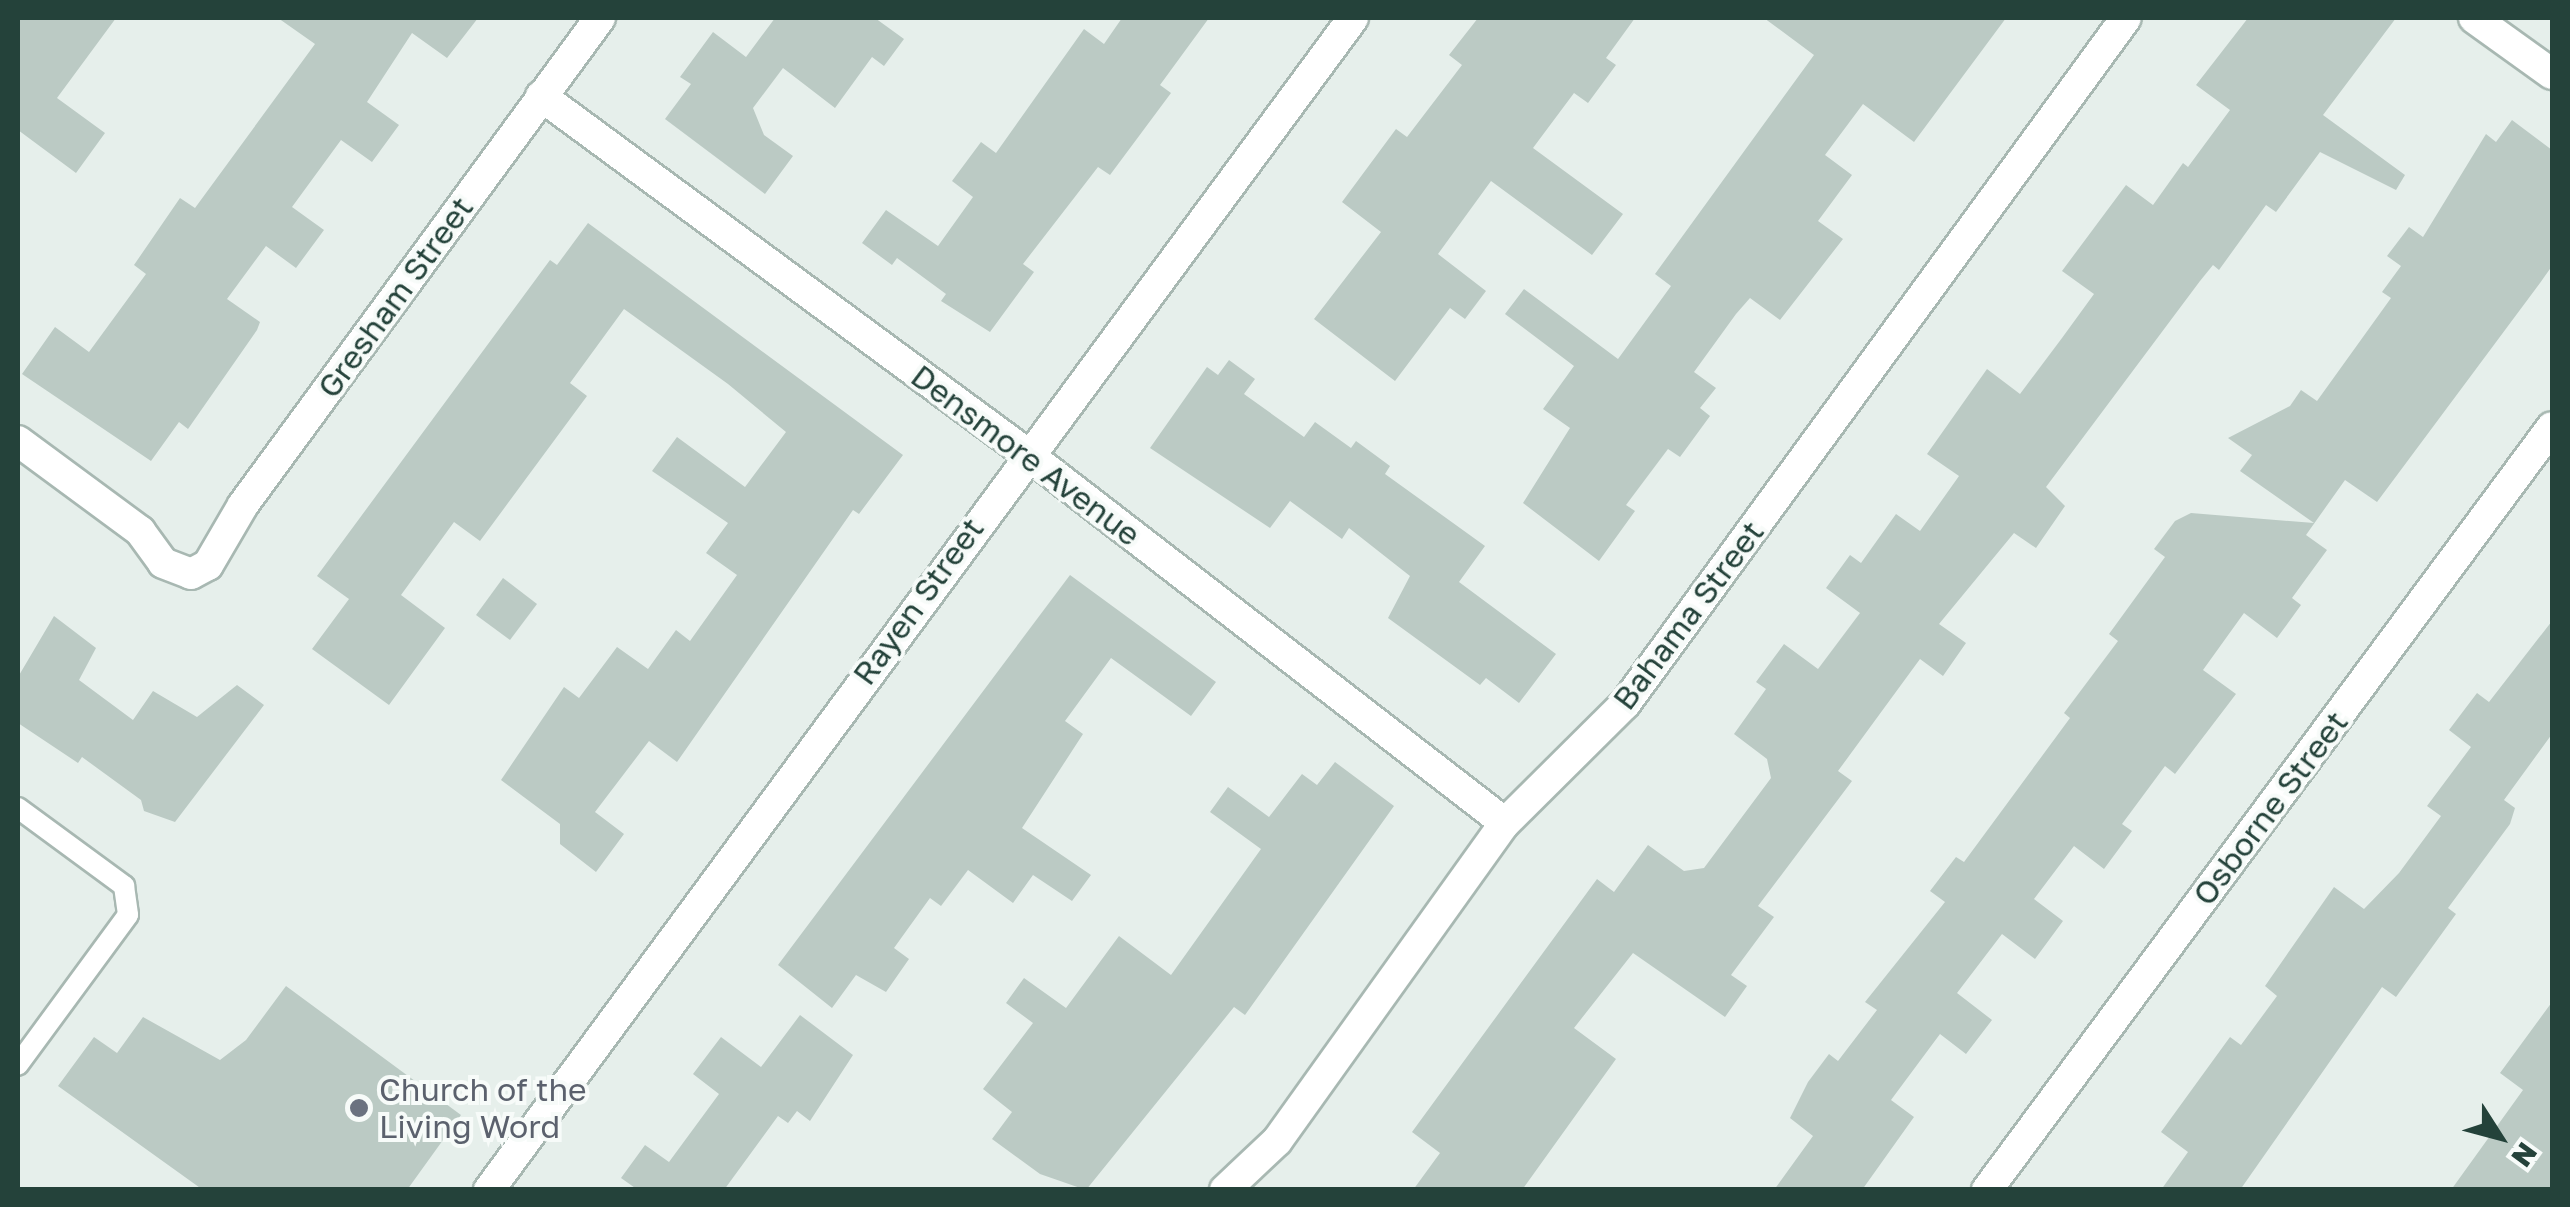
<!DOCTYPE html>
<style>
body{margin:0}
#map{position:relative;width:2570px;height:1207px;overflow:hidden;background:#e6efeb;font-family:"Golos Text",sans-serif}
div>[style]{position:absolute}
.building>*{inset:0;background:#bbcac4}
.roads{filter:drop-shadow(2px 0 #a8b8b2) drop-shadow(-2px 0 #a8b8b2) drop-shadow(0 2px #a8b8b2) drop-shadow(0 -2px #a8b8b2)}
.lane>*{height:20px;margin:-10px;padding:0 10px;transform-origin:10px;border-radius:10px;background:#fff}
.street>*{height:30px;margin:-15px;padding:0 15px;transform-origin:15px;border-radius:15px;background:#fff}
.secondary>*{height:30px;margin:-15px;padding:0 15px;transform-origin:15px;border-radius:15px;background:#fff}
.dots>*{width:28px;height:28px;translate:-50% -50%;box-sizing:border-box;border:5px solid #f7fbf9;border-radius:50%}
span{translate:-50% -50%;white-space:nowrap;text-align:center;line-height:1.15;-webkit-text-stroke:8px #f7fbf9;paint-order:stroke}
.street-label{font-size:32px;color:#24423a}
.worship-label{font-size:32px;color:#5b616d}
.left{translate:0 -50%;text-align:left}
.frame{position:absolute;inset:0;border:20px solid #24423a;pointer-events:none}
.north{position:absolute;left:2450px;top:1087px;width:100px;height:100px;-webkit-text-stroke:8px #f7fbf9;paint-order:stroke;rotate:126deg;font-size:28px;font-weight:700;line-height:40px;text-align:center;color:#24423a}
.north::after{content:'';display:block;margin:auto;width:35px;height:45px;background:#24423a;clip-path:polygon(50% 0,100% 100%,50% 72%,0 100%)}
</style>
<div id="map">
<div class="building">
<i style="clip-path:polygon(18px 18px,116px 18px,57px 98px,105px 133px,76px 173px,18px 130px)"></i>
<i style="clip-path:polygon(278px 18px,478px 18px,447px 58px,412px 33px,367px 102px,399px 125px,372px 162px,341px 140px,292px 207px,324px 230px,296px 268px,266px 246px,227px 299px,260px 322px,257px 330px,188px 429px,179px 422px,151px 461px,22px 374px,55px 327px,89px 352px,146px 274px,134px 265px,180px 198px,195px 208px,315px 44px)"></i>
<i style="clip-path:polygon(775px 18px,875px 18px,904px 39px,884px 66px,872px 57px,835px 108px,783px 68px,753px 108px,764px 135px,793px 156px,765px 194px,665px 119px,691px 84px,680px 77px,713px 32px,746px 57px)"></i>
<i style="clip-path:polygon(1122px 18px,1209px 18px,1160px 85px,1171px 93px,1110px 175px,1098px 167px,1023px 264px,1034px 272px,990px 332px,941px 301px,946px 294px,897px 258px,892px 265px,862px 243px,886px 210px,938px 246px,973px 197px,952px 181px,981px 142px,996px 153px,1084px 29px,1104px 44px)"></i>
<i style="clip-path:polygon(1478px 18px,1635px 18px,1606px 58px,1616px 65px,1588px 103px,1574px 93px,1533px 148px,1623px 214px,1592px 255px,1491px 181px,1438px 254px,1486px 291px,1465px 319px,1450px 308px,1395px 381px,1314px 319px,1381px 232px,1342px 202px,1396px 129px,1407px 137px,1462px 65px,1449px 55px)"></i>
<i style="clip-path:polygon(1764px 18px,2006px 18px,1914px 142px,1863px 104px,1825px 155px,1852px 175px,1818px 221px,1843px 239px,1780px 320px,1750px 298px,1736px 314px,1694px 372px,1716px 388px,1700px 408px,1710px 416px,1680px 457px,1668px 449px,1626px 505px,1635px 511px,1599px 561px,1523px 503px,1570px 428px,1543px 409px,1574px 366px,1505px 314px,1524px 289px,1618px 359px,1671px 286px,1655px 274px,1814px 55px)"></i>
<i style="clip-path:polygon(2248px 18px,2396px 18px,2323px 115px,2405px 175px,2396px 190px,2320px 152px,2276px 212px,2266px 205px,2219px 270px,2213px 265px,2200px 281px,2046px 487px,2065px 506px,2036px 548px,2014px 533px,1939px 624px,1966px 643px,1943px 676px,1920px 659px,1838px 771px,1852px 781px,1758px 906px,1774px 917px,1731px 975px,1747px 986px,1725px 1017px,1633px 953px,1574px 1028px,1616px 1059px,1522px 1190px,1413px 1190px,1440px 1153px,1412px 1132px,1597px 879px,1614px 892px,1648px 845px,1684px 871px,1704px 868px,1771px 778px,1767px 759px,1734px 734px,1766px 689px,1756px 682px,1784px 644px,1818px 669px,1860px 613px,1826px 588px,1850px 555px,1861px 563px,1896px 514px,1920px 531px,1959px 476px,1927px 454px,1987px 369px,2020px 394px,2062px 338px,2094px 294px,2062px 271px,2126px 185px,2153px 205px,2183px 163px,2188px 167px,2230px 110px,2196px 85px)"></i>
<i style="clip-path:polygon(2512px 120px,2552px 150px,2552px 266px,2540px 283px,2377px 502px,2345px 480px,2306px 535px,2327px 550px,2292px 598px,2301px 605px,2277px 638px,2244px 613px,2203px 670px,2236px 694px,2175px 774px,2165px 766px,2122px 824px,2132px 831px,2104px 869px,2074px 846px,2034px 899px,2063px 921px,2035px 959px,2002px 934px,1957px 993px,1992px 1020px,1966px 1054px,1940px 1034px,1891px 1100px,1914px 1117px,1862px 1190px,1774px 1190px,1813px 1136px,1790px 1118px,1808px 1082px,1829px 1054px,1838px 1061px,1877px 1010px,1865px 1002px,1945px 902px,1930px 891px,1956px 857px,1964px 862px,2070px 718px,2064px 713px,2118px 641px,2109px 634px,2165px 557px,2154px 549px,2175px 521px,2191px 513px,2314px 523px,2240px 471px,2252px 455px,2228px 438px,2290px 406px,2301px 390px,2317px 401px,2391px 298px,2382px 292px,2401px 266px,2387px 256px,2409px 227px,2423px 237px,2486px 134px,2496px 142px)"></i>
<i style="clip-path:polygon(588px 223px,903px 455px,859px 514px,853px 510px,677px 762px,649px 741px,595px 812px,624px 834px,596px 872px,560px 844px,560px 824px,501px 780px,564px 687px,579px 698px,617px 647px,648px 669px,676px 630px,690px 641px,737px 575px,706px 553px,728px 523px,652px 471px,677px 437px,745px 487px,786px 432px,728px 384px,624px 309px,570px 383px,587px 396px,480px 541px,454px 522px,401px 595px,445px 628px,389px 705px,312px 649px,349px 599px,317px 576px,550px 260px,557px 265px)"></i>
<i style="clip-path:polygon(1229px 360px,1255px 379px,1244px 394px,1304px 437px,1315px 422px,1351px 448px,1356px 441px,1390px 466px,1385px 474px,1485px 546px,1459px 582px,1556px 654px,1519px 703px,1486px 678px,1480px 685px,1388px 618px,1410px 576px,1349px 528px,1342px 539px,1290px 501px,1270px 528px,1150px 448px,1207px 367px,1218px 375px)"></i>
<i style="clip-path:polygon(1070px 575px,1216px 682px,1191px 716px,1111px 658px,1065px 721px,1083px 734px,1022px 828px,1091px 875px,1072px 901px,1033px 875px,1013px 903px,968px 870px,941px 906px,930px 898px,894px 948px,909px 959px,886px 992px,856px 975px,832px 1008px,778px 965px)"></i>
<i style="clip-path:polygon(503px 578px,537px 604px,510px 640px,476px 615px)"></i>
<i style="clip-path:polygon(54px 616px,96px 648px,79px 680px,133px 720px,153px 691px,197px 717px,237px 685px,264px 705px,175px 822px,144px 811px,141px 800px,82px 757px,78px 763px,18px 723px,18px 677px)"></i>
<i style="clip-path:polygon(2552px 621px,2552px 734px,2504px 800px,2515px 808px,2510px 824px,2448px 908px,2456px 914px,2396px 997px,2382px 987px,2240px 1190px,2161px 1190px,2188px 1152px,2161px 1132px,2230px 1037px,2241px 1045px,2277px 996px,2265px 986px,2334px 887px,2364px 909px,2399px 873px,2441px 816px,2427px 806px,2471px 747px,2449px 730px,2477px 693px,2489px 702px)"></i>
<i style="clip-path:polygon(1335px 762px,1394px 806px,1245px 1015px,1234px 1007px,1086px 1190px,1040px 1174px,992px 1139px,1012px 1112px,983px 1089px,1033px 1023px,1006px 1003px,1024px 978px,1066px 1008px,1119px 936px,1171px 975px,1261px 849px,1210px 812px,1228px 787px,1269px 817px,1302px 774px,1317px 785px)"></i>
<i style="clip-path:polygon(286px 986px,461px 1115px,407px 1190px,203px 1190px,58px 1086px,94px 1037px,117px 1053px,143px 1017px,220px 1060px,246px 1040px)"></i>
<i style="clip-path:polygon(2552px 1002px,2552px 1190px,2451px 1190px,2523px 1090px,2500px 1073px)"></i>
<i style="clip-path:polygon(800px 1015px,853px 1055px,810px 1121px,797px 1111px,788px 1123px,778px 1116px,724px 1190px,638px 1190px,621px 1178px,645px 1145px,669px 1162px,719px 1094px,693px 1074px,721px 1037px,761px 1067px)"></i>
</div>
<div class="roads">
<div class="lane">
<i style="left:18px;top:808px;width:132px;rotate:36.3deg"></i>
<i style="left:124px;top:886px;width:29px;rotate:82deg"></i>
<i style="left:128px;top:915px;width:186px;rotate:126.3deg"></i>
</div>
<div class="street">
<i style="left:541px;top:96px;width:602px;rotate:36.36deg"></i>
<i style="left:1026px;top:453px;width:605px;rotate:37.68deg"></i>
<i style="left:18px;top:441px;width:152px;rotate:36.4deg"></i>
<i style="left:140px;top:531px;width:39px;rotate:54deg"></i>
<i style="left:163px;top:563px;width:30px;rotate:21deg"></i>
<i style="left:191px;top:574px;width:19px;rotate:-28deg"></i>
<i style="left:208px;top:565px;width:69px;rotate:-59.7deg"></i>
<i style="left:243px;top:505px;width:604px;rotate:-53.76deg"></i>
<i style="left:1225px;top:1190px;width:71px;rotate:-43.3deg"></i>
<i style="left:1277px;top:1141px;width:391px;rotate:-54.4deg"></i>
<i style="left:1505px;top:823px;width:169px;rotate:-44.8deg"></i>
<i style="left:1625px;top:704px;width:849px;rotate:-53.86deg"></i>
<i style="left:1987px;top:1190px;width:949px;rotate:-53.48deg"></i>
</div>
<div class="secondary">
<i style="left:2474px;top:18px;width:96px;rotate:35.7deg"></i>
<i style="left:489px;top:1190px;width:1456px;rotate:-53.6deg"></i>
</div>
</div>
<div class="dots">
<i style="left:359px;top:1108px;background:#6b7280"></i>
</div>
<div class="street-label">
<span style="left:395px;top:297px;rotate:-54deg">Gresham Street</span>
<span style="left:1026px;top:455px;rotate:37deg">Densmore Avenue</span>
<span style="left:918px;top:601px;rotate:-54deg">Rayen Street</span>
<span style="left:1688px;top:615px;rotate:-53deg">Bahama Street</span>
<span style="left:2270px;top:808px;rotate:-53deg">Osborne Street</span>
</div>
<div class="worship-label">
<span class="left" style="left:379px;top:1108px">Church of the<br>Living Word</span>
</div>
<div class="frame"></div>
<div class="north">N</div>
</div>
